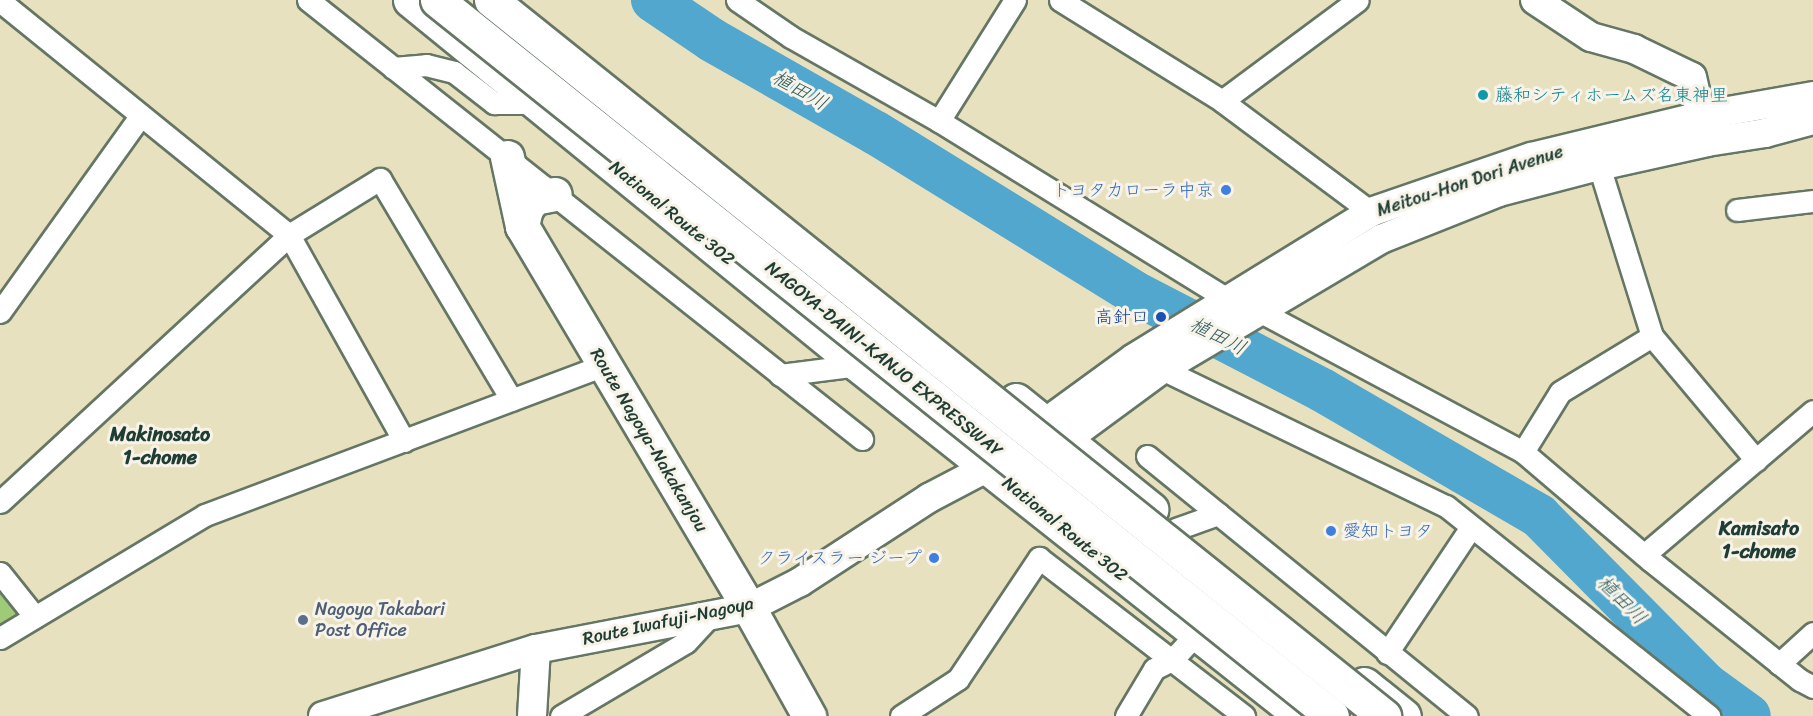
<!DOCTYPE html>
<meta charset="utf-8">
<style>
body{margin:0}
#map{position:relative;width:1813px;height:716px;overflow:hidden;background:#e8e1bf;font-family:Sriracha,"Klee One",sans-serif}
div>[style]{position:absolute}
.green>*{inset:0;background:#9fca77}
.river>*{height:44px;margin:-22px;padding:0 22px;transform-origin:22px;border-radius:22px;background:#51a7cd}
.roads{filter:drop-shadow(2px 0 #657665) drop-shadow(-2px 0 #657665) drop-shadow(0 2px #657665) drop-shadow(0 -2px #657665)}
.street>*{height:21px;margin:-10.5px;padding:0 10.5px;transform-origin:10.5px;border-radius:10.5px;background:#fff}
.secondary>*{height:28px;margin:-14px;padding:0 14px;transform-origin:14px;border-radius:14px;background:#fff}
.primary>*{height:33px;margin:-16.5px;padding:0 16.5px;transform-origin:16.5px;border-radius:16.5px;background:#fff}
.highway>*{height:33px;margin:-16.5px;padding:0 16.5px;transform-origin:16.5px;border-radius:16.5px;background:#fff}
.bridges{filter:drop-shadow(2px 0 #657665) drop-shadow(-2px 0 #657665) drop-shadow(0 2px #657665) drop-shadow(0 -2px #657665)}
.highway-bridge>*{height:33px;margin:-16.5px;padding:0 16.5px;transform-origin:16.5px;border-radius:16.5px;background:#fff}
.dots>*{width:16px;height:16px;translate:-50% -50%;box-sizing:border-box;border:3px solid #f7f3e8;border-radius:50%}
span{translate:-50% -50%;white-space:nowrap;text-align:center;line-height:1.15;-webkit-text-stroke:6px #f7f3e8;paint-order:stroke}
.culture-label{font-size:18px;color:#0d838f}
.left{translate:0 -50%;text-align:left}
.street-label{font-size:18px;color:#1f3d34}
.shop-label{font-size:18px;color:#366cbe}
.right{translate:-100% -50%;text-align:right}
.transit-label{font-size:18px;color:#164399}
.service-label{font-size:18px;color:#4e5e75}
.water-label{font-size:20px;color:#2e5d62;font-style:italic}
.neighbourhood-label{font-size:20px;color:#1f3d34;font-weight:700}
</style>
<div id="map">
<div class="green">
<i style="clip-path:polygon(0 583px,26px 615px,0 630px)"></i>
</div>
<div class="river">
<i style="left:653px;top:0;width:71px;rotate:34.1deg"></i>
<i style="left:712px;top:40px;width:189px;rotate:29.6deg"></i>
<i style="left:876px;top:133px;width:302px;rotate:31.7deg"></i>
<i style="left:1133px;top:292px;width:213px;rotate:27.4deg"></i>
<i style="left:1322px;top:390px;width:251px;rotate:30.1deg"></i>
<i style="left:1539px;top:516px;width:236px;rotate:45.3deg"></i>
<i style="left:1705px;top:684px;width:54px;rotate:36deg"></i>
</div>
<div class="roads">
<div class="street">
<i style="left:308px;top:0;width:707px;rotate:38.39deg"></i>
<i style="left:737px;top:0;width:65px;rotate:34.4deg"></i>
<i style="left:791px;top:37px;width:170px;rotate:29.6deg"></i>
<i style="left:939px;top:121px;width:341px;rotate:31.7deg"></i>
<i style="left:1060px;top:0;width:191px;rotate:31.9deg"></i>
<i style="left:1222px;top:101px;width:186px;rotate:36.7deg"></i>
<i style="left:0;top:1px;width:372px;rotate:39deg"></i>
<i style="left:289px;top:235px;width:236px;rotate:60.8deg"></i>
<i style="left:393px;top:68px;width:33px;rotate:-5deg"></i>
<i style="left:426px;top:65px;width:29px;rotate:14deg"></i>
<i style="left:454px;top:72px;width:51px;rotate:37.8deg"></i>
<i style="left:494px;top:103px;width:42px"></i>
<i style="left:1222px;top:101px;width:169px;rotate:-36.6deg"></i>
<i style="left:939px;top:121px;width:143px;rotate:-57.9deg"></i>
<i style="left:1599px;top:166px;width:178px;rotate:72.7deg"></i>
<i style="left:1652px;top:336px;width:162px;rotate:50deg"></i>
<i style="left:1737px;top:210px;width:77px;rotate:-6.8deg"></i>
<i style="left:1259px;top:311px;width:299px;rotate:28.1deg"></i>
<i style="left:1523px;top:452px;width:167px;rotate:40.4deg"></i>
<i style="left:1650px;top:560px;width:192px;rotate:38.7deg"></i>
<i style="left:1800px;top:680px;width:15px;rotate:28deg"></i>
<i style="left:0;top:312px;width:242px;rotate:-54.4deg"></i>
<i style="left:1162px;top:369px;width:315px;rotate:25.8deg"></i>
<i style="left:1446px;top:506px;width:337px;rotate:38.6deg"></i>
<i style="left:780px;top:375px;width:79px;rotate:-7.3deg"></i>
<i style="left:1523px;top:452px;width:70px;rotate:-58.3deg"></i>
<i style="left:1560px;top:392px;width:108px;rotate:-31.3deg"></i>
<i style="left:1147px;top:456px;width:412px;rotate:39.1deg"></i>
<i style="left:0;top:502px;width:393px;rotate:-42.7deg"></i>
<i style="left:289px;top:235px;width:107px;rotate:-31.6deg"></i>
<i style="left:380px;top:179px;width:257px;rotate:59.2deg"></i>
<i style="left:1176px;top:529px;width:45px;rotate:-19.7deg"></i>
<i style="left:1644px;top:555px;width:222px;rotate:-40.4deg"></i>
<i style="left:0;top:573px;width:56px;rotate:51.5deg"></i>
<i style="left:0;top:638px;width:239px;rotate:-31deg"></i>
<i style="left:205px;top:515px;width:427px;rotate:-20.6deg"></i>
<i style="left:1387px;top:653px;width:151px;rotate:-56.3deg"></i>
<i style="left:1779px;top:664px;width:46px;rotate:-42.4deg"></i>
<i style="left:561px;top:716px;width:145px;rotate:-30.6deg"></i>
<i style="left:686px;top:642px;width:38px;rotate:-47deg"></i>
<i style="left:901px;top:716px;width:68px;rotate:-33deg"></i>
<i style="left:958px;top:679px;width:146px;rotate:-56.2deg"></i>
<i style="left:1039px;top:558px;width:259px;rotate:37.6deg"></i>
<i style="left:1126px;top:716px;width:55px;rotate:-59.2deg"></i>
<i style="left:1154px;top:669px;width:20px;rotate:-27deg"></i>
<i style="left:1172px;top:660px;width:35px;rotate:-47deg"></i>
</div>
<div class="secondary">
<i style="left:1535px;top:0;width:67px;rotate:33.5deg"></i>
<i style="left:1591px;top:37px;width:45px;rotate:15.6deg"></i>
<i style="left:1634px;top:49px;width:64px;rotate:25.8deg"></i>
<i style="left:1692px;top:77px;width:58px;rotate:77.2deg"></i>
<i style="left:1027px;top:436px;width:132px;rotate:-36.1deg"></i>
<i style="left:1134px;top:358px;width:278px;rotate:-31.6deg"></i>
<i style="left:1371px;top:212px;width:169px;rotate:-19deg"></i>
<i style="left:1531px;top:157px;width:174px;rotate:-13.6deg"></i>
<i style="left:1700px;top:116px;width:115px;rotate:-10deg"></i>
<i style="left:1044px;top:447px;width:24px;rotate:-19deg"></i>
<i style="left:1067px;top:439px;width:118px;rotate:-36.4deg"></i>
<i style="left:1162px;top:369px;width:255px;rotate:-30.7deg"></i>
<i style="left:1381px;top:239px;width:127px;rotate:-21.7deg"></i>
<i style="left:1499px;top:192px;width:103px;rotate:-14.6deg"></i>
<i style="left:1599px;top:166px;width:111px;rotate:-12.5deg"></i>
<i style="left:1707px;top:142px;width:59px;rotate:-8.8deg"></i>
<i style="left:1765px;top:133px;width:50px;rotate:-15.2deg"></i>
<i style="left:323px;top:716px;width:223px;rotate:-17.5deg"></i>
<i style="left:536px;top:649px;width:217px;rotate:-10.9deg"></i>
<i style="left:749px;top:608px;width:57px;rotate:-27deg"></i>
<i style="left:800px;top:582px;width:154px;rotate:-33.1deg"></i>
<i style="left:929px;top:498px;width:67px;rotate:-27.7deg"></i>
<i style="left:988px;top:467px;width:19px;rotate:-21deg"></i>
<i style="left:532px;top:716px;width:67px;rotate:-86.6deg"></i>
</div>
<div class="primary">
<i style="left:507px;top:157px;width:71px;rotate:77.7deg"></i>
<i style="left:522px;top:226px;width:444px;rotate:59.3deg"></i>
<i style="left:749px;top:608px;width:124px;rotate:60.9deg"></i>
<i style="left:522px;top:226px;width:17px;rotate:-77deg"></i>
<i style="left:526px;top:209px;width:14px;rotate:-54deg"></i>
<i style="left:534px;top:198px;width:21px;rotate:-11deg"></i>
</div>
<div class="highway">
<i style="left:410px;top:0;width:578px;rotate:39.17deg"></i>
<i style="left:858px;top:365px;width:565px;rotate:38.39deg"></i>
<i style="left:1016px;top:400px;width:174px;rotate:38.9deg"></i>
<i style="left:1364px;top:684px;width:51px;rotate:38.7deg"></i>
</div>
</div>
<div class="bridges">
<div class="highway-bridge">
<i style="left:437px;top:0;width:1146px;rotate:38.66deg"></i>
<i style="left:491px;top:0;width:1145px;rotate:38.72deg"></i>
</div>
</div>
<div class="dots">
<i style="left:1483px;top:95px;background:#0f9aa8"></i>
<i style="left:1226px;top:190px;background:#3f7fe0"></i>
<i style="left:1161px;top:317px;background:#1a4fb4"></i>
<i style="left:1331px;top:531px;background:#3f7fe0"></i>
<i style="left:934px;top:558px;background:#3f7fe0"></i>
<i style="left:303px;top:620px;background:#5c6f8a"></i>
</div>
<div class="culture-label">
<span class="left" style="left:1495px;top:95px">藤和シティホームズ名東神里</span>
</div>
<div class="street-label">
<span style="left:1470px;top:181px;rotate:-18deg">Meitou-Hon Dori Avenue</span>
<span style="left:672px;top:213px;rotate:39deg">National Route 302</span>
<span style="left:884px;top:359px;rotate:39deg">NAGOYA-DAINI-KANJO EXPRESSWAY</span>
<span style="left:649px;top:440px;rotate:59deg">Route Nagoya-Nakakanjou</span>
<span style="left:1065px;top:529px;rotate:39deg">National Route 302</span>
<span style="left:668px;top:621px;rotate:-12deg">Route Iwafuji-Nagoya</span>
</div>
<div class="shop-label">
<span class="right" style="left:1214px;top:190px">トヨタカローラ中京</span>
<span class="left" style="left:1343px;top:531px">愛知トヨタ</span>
<span class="right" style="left:922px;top:558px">クライスラー ジープ</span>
</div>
<div class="transit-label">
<span class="right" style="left:1149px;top:317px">高針口</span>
</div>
<div class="service-label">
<span class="left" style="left:315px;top:620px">Nagoya Takabari<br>Post Office</span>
</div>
<div class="water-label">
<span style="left:800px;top:90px;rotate:30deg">植田川</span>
<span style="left:1218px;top:336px;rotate:27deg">植田川</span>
<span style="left:1622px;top:600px;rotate:45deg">植田川</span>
</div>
<div class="neighbourhood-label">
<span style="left:160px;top:446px">Makinosato<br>1-chome</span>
<span style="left:1759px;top:540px">Kamisato<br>1-chome</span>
</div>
</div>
